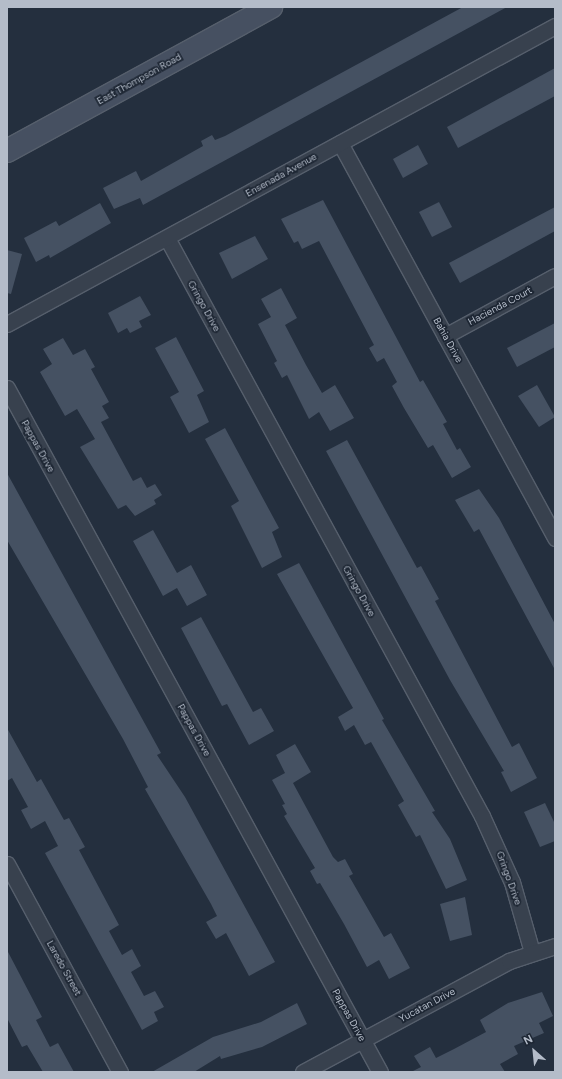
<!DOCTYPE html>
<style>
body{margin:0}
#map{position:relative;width:562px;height:1079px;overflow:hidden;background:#242f3e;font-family:Figtree,sans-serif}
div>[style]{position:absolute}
.building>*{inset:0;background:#455162}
.roads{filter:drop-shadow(1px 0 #565f6c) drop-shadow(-1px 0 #565f6c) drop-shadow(0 1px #565f6c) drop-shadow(0 -1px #565f6c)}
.street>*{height:15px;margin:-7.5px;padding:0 7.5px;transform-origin:7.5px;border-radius:7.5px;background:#38414e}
.secondary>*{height:22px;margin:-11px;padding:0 11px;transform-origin:11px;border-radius:11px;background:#465061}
span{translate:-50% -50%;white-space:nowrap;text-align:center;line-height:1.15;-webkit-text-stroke:3.5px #1d2633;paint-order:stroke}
.street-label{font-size:10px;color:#b4bcc9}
.frame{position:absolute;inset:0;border:8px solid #b4bcc9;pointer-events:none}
.north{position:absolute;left:514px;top:1031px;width:40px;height:40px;-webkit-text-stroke:3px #1d2633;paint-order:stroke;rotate:333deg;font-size:11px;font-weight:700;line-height:16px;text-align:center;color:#b4bcc9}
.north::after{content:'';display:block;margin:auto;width:14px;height:18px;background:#b4bcc9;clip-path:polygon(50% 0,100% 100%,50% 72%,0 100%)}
</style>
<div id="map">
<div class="building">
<i style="clip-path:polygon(463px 7px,507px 7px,143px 205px,140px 198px,114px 209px,103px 188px,136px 171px,141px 181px,203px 146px,201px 141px,212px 135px,215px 140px,225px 136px)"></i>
<i style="clip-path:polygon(555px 68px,555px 96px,458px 148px,447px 127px)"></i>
<i style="clip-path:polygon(418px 145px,428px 164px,403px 178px,393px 159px)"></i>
<i style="clip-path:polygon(323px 200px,420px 382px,423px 380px,447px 422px,443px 424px,457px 450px,460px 448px,471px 467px,452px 478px,433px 445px,428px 448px,404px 408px,392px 386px,397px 382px,384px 358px,377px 362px,369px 348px,374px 345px,319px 241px,302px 249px,298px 241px,294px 243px,281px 219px)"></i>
<i style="clip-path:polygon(439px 202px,452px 227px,432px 237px,419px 212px)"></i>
<i style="clip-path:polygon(100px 203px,111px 223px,50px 258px,49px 255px,36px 262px,24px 238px,56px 221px,59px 226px)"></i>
<i style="clip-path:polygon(555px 207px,555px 231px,460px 283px,449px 263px)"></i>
<i style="clip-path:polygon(255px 236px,268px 259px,232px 279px,219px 253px)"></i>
<i style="clip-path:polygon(7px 250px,22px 254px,11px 294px,7px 293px)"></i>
<i style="clip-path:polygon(281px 288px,297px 318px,285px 325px,306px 365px,322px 393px,335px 385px,354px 418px,330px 431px,319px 412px,309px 419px,287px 375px,282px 378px,274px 363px,277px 361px,258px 324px,271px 317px,261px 299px)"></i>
<i style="clip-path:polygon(140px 296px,151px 315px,139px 321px,142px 327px,130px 333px,127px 328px,118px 333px,108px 313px)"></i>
<i style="clip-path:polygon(555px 323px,555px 347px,517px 367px,507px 348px)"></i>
<i style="clip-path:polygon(176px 337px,204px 391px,197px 395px,209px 422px,189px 433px,170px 397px,179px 392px,155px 348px)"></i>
<i style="clip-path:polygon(63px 338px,73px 355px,85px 349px,95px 367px,91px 369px,109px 402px,102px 406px,109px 418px,101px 422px,133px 481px,141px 477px,147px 488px,155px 484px,162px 495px,154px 500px,156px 504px,135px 516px,126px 505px,118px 509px,80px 447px,95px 439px,77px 409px,65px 416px,40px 372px,52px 364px,43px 349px)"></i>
<i style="clip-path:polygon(537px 385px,555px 417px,539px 427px,518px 396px)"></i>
<i style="clip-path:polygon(225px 428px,279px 528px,272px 532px,282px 557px,262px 568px,231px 506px,239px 501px,205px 439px)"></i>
<i style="clip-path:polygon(347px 440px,417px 568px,421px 566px,439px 599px,435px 601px,512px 747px,519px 743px,537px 778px,511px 792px,501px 772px,504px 771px,450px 680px,326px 451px)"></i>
<i style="clip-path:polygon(7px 473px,161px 753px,157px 755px,185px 797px,275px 962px,249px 976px,226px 933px,216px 939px,206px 922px,217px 916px,211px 904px,145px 789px,148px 787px,123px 739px,7px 540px)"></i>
<i style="clip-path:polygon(479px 489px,499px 518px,555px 624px,555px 670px,479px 529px,474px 532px,455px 500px)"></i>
<i style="clip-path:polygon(153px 530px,177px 573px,191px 565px,207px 595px,187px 606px,177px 588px,163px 596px,133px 541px)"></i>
<i style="clip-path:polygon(299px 563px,384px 719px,382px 720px,435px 811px,432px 812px,450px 839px,467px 880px,446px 889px,420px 835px,416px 837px,398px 805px,404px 801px,371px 742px,365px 745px,354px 725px,345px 731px,338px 717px,353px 708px,277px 574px)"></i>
<i style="clip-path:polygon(201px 617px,253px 712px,261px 708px,274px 731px,249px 745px,227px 704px,222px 706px,181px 628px)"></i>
<i style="clip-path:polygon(7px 728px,37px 782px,41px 779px,64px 820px,69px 818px,85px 847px,79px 850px,119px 925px,109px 931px,122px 955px,132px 949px,141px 966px,131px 972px,144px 996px,155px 991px,164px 1007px,154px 1012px,158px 1021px,142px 1030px,45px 853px,58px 846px,45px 821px,31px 829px,21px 810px,28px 807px,12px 778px,7px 781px)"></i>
<i style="clip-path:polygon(295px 744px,311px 772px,293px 783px,333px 857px,338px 862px,345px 859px,353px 874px,349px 876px,384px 937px,391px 933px,410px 968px,389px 979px,379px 960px,367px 967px,344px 924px,320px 883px,317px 884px,310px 871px,315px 868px,284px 816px,287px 814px,282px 805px,285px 804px,272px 780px,285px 773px,276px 755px)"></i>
<i style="clip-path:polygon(545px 803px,555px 824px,555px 841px,540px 847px,524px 812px)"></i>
<i style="clip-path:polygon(465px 897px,472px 935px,450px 941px,440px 904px)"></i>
<i style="clip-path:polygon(7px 950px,42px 1017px,36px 1020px,50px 1047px,58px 1043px,74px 1072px,43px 1072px,27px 1045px,22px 1047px,7px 1018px)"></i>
<i style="clip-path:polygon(542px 992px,553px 1016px,539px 1023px,544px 1033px,514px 1046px,518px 1054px,500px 1064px,505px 1072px,411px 1072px,421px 1067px,414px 1056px,430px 1047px,436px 1058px,454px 1049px,486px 1032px,480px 1020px,508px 1003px)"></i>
<i style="clip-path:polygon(297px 1003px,307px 1024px,262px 1047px,221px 1059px,220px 1056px,194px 1072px,152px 1072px,213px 1037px,261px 1022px)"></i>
</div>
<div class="roads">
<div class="street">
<i style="left:340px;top:143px;width:450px;rotate:61.4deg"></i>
<i style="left:167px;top:238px;width:658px;rotate:61.41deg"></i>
<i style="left:482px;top:816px;width:72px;rotate:65.6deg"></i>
<i style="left:512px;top:882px;width:73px;rotate:74.1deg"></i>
<i style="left:7px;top:324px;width:624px;rotate:-28.54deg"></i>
<i style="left:445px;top:336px;width:125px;rotate:-28.6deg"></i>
<i style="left:7px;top:388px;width:779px;rotate:61.4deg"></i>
<i style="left:7px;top:864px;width:237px;rotate:61.5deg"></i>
<i style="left:303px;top:1072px;width:234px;rotate:-28.3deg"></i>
<i style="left:509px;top:961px;width:48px;rotate:-18.1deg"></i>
</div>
<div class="secondary">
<i style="left:7px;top:151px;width:301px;rotate:-28.6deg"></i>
</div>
</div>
<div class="street-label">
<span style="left:139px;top:79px;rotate:-29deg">East Thompson Road</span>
<span style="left:281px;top:175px;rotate:-29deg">Ensenada Avenue</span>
<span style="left:204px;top:306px;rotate:61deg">Gringo Drive</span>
<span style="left:500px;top:306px;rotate:-28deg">Hacienda Court</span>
<span style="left:448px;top:340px;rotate:61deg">Bahia Drive</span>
<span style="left:38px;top:446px;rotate:61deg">Pappas Drive</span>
<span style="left:359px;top:591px;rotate:61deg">Gringo Drive</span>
<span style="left:194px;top:730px;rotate:61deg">Pappas Drive</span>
<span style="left:509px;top:878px;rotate:70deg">Gringo Drive</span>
<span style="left:64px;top:968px;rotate:61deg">Laredo Street</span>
<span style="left:427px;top:1005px;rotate:-28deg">Yucatan Drive</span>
<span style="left:349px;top:1015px;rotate:61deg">Pappas Drive</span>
</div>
<div class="frame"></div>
<div class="north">N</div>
</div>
